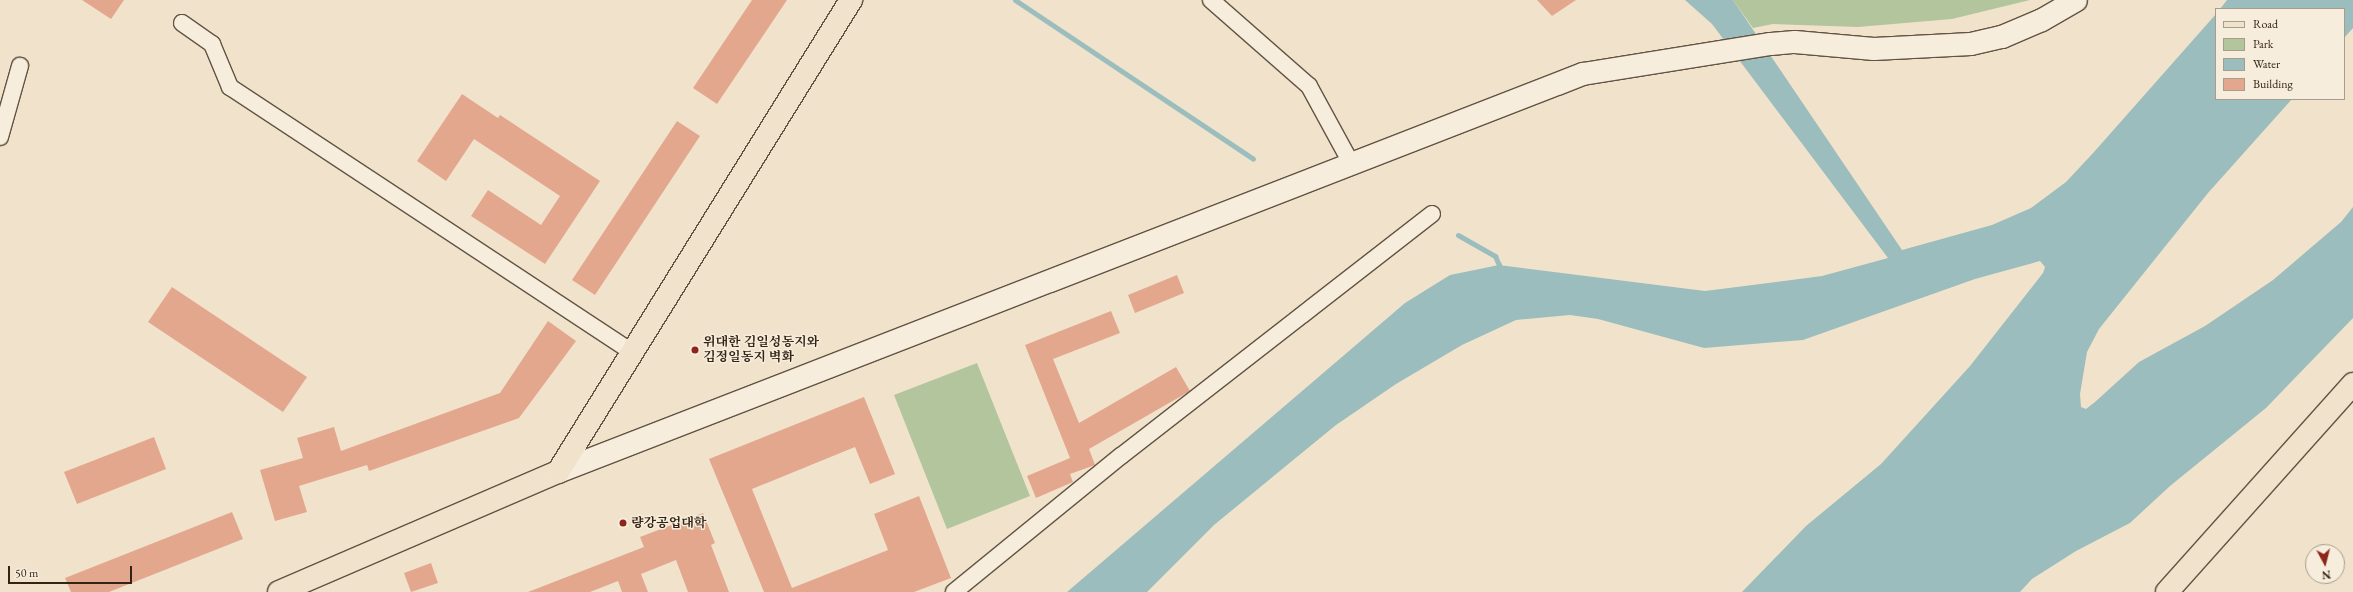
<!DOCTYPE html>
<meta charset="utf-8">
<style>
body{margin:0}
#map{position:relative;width:2353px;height:592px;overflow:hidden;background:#f1e3cb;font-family:"EB Garamond","Noto Serif KR",serif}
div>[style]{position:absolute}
.green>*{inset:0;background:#b3c59d}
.water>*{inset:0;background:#9cbdbd}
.stream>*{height:5px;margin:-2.5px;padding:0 2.5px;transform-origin:2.5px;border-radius:2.5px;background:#9cbdbd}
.building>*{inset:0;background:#e3a78e}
.roads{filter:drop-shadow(1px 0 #635342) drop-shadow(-1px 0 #635342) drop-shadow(0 1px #635342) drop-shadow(0 -1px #635342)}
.street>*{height:16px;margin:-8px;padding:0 8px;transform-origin:8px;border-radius:8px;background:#f6eddd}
.secondary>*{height:22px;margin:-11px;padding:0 11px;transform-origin:11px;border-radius:11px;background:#f6eddd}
.primary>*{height:22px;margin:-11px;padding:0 11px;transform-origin:11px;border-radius:11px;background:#f1e3cb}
.highway>*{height:22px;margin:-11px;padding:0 11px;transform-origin:11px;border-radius:11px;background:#f1e3cb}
.dots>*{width:11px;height:11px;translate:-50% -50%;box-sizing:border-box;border:2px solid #f6eddd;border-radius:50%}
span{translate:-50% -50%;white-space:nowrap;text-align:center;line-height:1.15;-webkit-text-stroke:3px #f6eddd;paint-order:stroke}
.poi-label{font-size:13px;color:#342315;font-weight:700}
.left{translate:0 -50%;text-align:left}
.legend{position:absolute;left:2215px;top:8px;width:130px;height:92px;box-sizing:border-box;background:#f6eddd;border:1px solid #a89c8d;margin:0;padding:5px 7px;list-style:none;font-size:12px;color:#342315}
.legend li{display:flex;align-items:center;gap:8px;height:20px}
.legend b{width:20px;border:1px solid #a89c8d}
.north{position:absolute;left:2305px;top:544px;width:40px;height:40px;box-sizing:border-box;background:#f6eddd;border:1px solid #a89c8d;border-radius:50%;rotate:173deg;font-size:11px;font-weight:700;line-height:16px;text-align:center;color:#342315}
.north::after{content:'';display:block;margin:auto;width:14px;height:18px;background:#8f2418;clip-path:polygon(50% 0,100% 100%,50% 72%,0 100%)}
.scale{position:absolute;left:8px;top:566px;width:124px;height:18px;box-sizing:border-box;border:2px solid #342315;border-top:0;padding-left:5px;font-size:12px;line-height:14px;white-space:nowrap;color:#342315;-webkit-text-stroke:3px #f6eddd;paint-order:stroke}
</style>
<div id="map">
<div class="green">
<i style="clip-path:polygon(1733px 0,2030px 0,1952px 19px,1858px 27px,1773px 24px,1753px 28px)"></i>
<i style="clip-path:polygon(977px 363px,1030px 496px,947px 529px,894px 395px)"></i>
</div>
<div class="water">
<i style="clip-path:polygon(1685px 0,1733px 0,1902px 250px,1992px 225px,2031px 208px,2066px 182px,2094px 152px,2216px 14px,2216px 99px,2292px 99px,2208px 193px,2099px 329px,2087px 352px,2080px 394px,2081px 407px,2086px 409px,2095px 402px,2139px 362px,2205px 326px,2273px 280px,2341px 222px,2353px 207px,2353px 318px,2266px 408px,2170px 486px,2130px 523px,2076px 551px,2032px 579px,2020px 592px,1742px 592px,1806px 526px,1881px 464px,1970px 366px,2043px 273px,2045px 267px,2040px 261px,1975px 279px,1803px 340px,1704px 348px,1598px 319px,1570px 315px,1516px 320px,1462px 345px,1396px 384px,1336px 425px,1214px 525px,1147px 592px,1067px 592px,1405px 303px,1450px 275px,1499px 265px,1705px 291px,1822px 276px,1888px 258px,1712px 24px)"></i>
<i style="clip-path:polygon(2227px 0,2353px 0,2353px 28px,2344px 38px,2344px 9px,2220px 9px)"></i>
</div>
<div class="stream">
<i style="left:1015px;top:0;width:286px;rotate:33.7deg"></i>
<i style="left:1458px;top:235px;width:43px;rotate:29.6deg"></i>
<i style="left:1495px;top:256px;width:10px;rotate:66deg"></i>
<i style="left:1499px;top:265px;width:6px;rotate:99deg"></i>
</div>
<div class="building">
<i style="clip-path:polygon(82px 0,124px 0,111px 19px)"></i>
<i style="clip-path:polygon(752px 0,787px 0,717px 104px,693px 88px)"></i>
<i style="clip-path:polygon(1537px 0,1576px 0,1552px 16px)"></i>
<i style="clip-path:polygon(462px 94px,498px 118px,500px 115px,600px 181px,545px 264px,471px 216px,488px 190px,541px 225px,560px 196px,474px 139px,446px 181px,417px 161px)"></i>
<i style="clip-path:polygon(677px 121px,700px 136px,595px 295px,572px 280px)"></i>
<i style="clip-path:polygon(1177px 275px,1184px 293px,1135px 313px,1128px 295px)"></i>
<i style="clip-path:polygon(172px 287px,307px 377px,283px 412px,148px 322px)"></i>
<i style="clip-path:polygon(1111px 311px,1120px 333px,1053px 359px,1079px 423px,1176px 367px,1190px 391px,1089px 449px,1095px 465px,1070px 474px,1073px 482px,1036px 498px,1027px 476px,1070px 458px,1025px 345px)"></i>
<i style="clip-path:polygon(548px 321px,576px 341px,519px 418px,369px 471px,367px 465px,299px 486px,307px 512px,275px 521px,260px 470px,303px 458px,297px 438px,334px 427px,341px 451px,500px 393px)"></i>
<i style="clip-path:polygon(864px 397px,895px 474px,870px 484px,855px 447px,752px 489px,792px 588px,888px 550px,874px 514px,919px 496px,951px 578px,914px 592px,764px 592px,709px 459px)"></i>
<i style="clip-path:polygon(154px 437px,166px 469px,77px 504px,64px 472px)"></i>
<i style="clip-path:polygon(232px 512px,243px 539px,109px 592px,71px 592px,65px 578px)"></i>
<i style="clip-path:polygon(703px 513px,715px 543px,711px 545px,729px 592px,688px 592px,676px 560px,641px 574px,648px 592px,622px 592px,618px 581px,590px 592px,528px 592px,644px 547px,640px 537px)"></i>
<i style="clip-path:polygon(431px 563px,438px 583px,411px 592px,404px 573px)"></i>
</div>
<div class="roads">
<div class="street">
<i style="left:1211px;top:0;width:130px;rotate:41.3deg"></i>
<i style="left:1309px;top:86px;width:88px;rotate:61.4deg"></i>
<i style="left:182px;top:23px;width:37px;rotate:35deg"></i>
<i style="left:212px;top:44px;width:47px;rotate:67.3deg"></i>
<i style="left:230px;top:87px;width:481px;rotate:33.4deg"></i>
<i style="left:0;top:137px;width:74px;rotate:-74.3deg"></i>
<i style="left:954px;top:592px;width:215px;rotate:-39.2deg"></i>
<i style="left:1121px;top:456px;width:394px;rotate:-37.9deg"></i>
</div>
<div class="secondary">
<i style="left:558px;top:472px;width:1100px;rotate:-21.22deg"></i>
<i style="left:1583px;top:74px;width:190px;rotate:-9.1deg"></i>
<i style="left:1771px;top:44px;width:24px;rotate:-5deg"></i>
<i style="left:1795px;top:42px;width:79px;rotate:5.1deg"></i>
<i style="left:1874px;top:49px;width:97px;rotate:-3deg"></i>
<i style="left:1971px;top:44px;width:32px;rotate:-13deg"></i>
<i style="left:2002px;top:37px;width:43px;rotate:-23deg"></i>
<i style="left:2042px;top:20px;width:39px;rotate:-30deg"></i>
</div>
<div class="primary">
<i style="left:279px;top:592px;width:304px;rotate:-23.3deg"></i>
<i style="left:558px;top:472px;width:556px;rotate:-58.17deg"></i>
</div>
<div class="highway">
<i style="left:2167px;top:592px;width:279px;rotate:-48.2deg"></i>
</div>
</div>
<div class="dots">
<i style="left:695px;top:350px;background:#8f2418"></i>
<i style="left:623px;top:523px;background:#8f2418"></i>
</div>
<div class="poi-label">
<span class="left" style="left:703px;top:350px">위대한 김일성동지와<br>김정일동지 벽화</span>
<span class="left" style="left:631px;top:523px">량강공업대학</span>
</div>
<ul class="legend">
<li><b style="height:5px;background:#f1e3cb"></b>Road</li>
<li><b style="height:11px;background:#b3c59d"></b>Park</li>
<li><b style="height:11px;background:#9cbdbd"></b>Water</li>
<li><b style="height:11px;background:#e3a78e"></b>Building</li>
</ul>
<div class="north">N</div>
<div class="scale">50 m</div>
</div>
